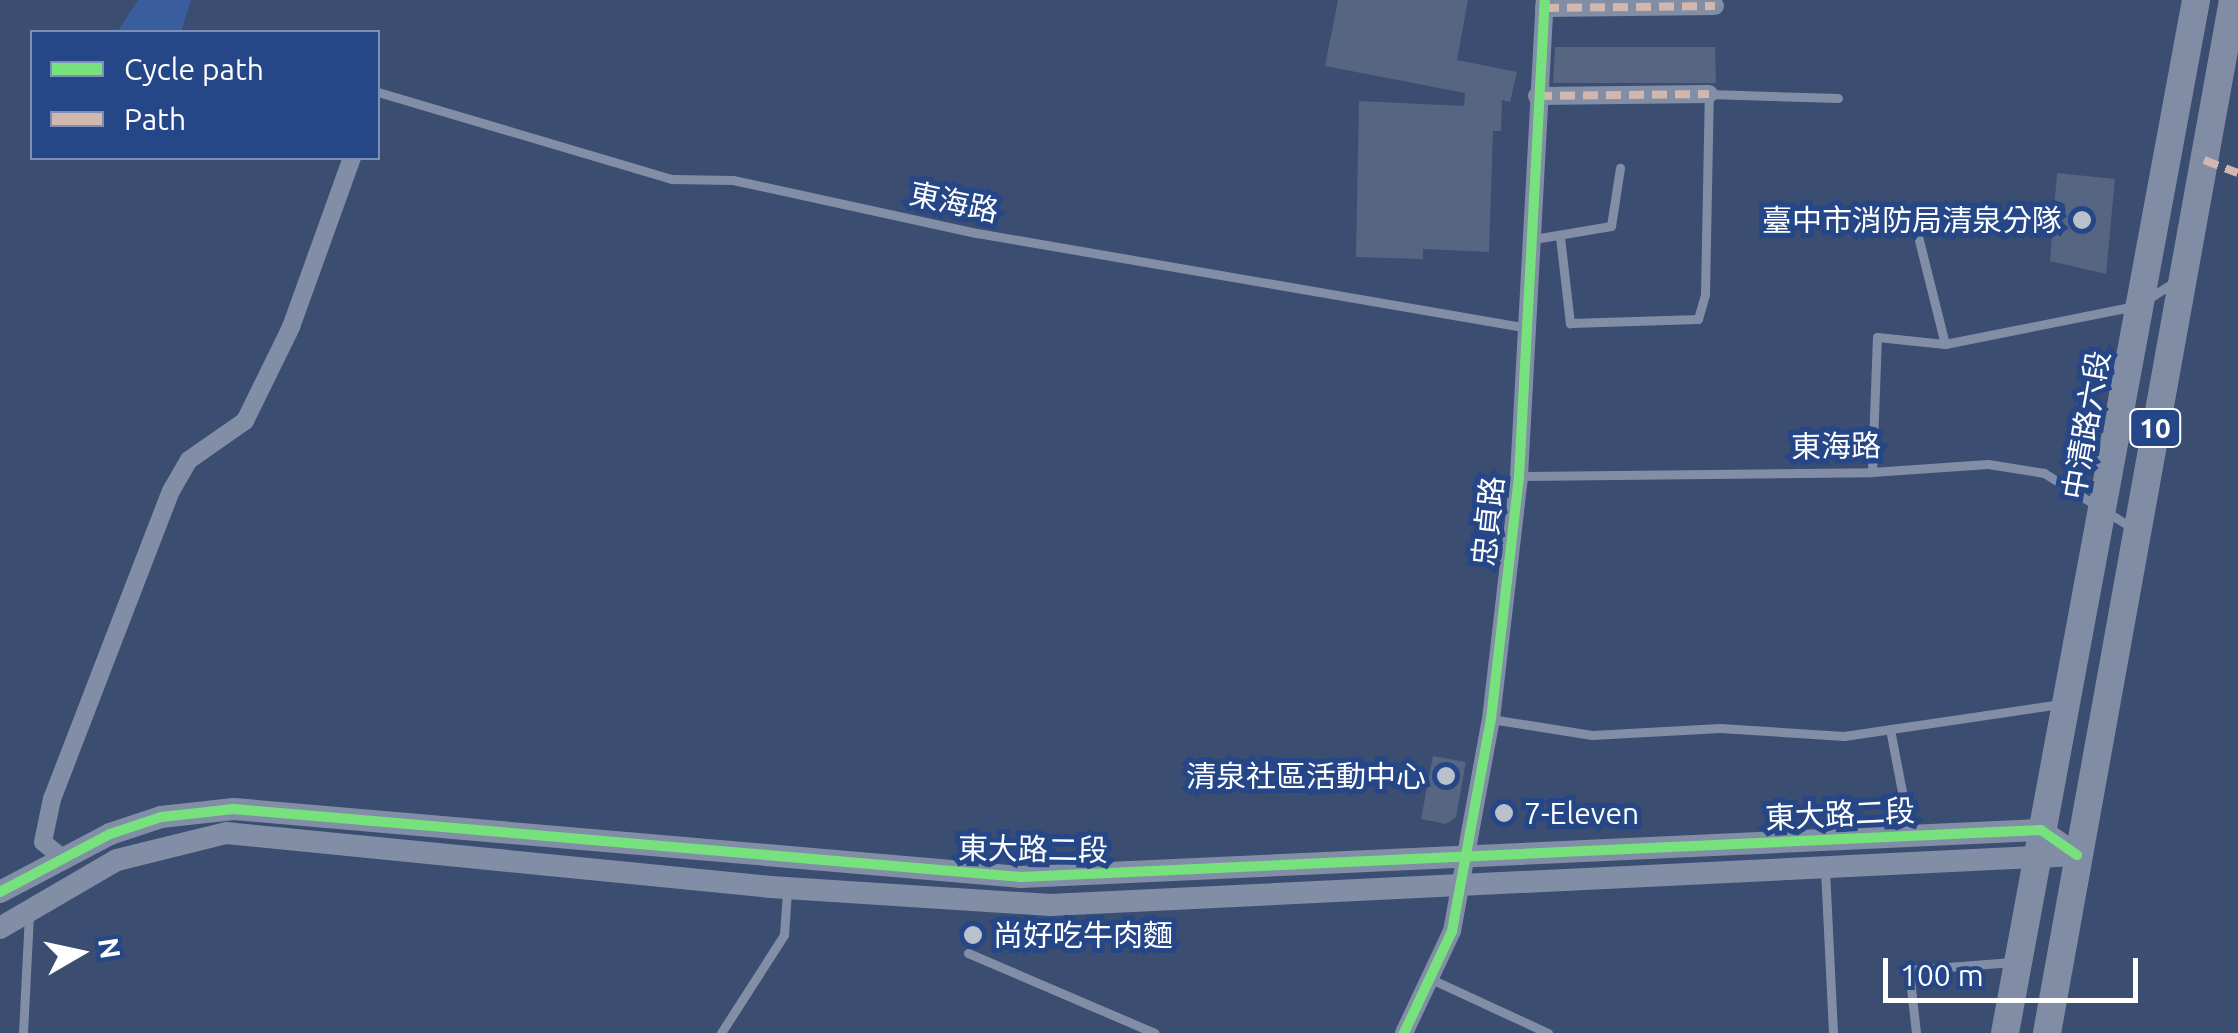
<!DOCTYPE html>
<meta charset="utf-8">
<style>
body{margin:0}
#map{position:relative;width:2238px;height:1033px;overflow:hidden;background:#3b4d71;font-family:Ubuntu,"Noto Sans TC",sans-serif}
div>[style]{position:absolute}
.green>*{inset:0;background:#395d9d}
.building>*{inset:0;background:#566582}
.service>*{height:9px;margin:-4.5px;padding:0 4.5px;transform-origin:4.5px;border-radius:4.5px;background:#828ea6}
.minor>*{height:18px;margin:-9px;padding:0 9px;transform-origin:9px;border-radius:9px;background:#828ea6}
.tertiary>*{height:22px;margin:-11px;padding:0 11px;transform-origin:11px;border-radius:11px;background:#828ea6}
.primary>*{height:28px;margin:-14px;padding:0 14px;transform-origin:14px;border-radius:14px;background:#818da4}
.quiet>*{height:8px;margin-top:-4px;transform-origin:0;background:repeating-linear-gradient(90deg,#d1b7ad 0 15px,transparent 0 23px)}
.cycleway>*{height:10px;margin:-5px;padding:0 5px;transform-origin:5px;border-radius:5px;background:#77e17e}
.dots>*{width:28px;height:28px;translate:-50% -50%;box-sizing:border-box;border:5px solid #254687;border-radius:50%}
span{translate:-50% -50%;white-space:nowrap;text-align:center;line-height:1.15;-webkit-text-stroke:10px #254687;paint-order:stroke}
.shield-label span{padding:2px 8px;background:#254687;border:2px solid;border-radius:8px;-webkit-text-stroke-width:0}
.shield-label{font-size:28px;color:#fff;font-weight:700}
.street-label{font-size:30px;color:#fff}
.poi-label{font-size:30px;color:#fff}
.right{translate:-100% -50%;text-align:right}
.left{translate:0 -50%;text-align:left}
.legend{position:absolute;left:30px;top:30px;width:350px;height:130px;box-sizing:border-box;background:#254687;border:2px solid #7c90b7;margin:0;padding:12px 18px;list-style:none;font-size:30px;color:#fff}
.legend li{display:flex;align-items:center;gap:20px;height:50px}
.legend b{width:50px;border:2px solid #7c90b7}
.north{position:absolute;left:30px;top:903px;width:100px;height:100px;-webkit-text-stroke:8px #254687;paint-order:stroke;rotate:81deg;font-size:28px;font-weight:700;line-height:40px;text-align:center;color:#fff}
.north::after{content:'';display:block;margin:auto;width:35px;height:45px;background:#fff;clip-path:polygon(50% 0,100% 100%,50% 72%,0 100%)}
.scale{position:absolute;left:1883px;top:958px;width:255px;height:45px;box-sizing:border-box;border:5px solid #fff;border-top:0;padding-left:12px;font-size:30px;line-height:35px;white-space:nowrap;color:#fff;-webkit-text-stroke:8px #254687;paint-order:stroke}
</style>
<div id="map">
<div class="green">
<i style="clip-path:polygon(138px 0,191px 0,181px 32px,117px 32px)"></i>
</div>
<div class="building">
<i style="clip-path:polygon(1338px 0,1468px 0,1457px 60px,1517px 72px,1510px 102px,1502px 100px,1501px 131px,1493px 131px,1489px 252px,1423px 249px,1423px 259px,1356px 257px,1359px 101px,1464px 106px,1465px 93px,1325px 66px)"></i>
<i style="clip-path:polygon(1555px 47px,1715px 47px,1716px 83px,1553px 83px)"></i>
<i style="clip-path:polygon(2057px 173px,2115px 179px,2106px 274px,2050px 261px)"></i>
<i style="clip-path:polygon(1433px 756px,1466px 762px,1456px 817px,1446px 824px,1421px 819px)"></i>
</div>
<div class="service">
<i style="left:378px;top:92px;width:307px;rotate:16.5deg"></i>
<i style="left:672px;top:179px;width:61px;rotate:0.9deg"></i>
<i style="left:733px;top:180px;width:250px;rotate:12.3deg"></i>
<i style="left:977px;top:233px;width:559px;rotate:9.78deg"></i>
<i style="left:1912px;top:212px;width:136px;rotate:76deg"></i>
<i style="left:1560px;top:237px;width:87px;rotate:83.4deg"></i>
<i style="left:1570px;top:323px;width:128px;rotate:-1.8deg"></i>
<i style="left:1698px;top:319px;width:26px;rotate:-74deg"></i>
<i style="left:1705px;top:294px;width:200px;rotate:-88.9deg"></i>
<i style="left:1709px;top:94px;width:129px;rotate:1.8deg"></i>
<i style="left:1534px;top:239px;width:78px;rotate:-9.6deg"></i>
<i style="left:1611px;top:226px;width:59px;rotate:-81.2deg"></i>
<i style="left:2148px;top:299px;width:35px;rotate:-33deg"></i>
<i style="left:1872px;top:472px;width:135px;rotate:-87.9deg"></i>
<i style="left:1877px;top:337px;width:68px;rotate:5.9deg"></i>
<i style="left:1945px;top:344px;width:194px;rotate:-11.3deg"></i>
<i style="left:1519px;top:476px;width:353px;rotate:-0.6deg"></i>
<i style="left:1872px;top:472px;width:116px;rotate:-3.9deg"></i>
<i style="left:1988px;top:464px;width:57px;rotate:9.1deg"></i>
<i style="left:2044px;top:473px;width:106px;rotate:31.9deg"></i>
<i style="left:1491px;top:719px;width:102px;rotate:9deg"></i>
<i style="left:1592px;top:735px;width:128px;rotate:-3.1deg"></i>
<i style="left:1720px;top:728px;width:124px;rotate:3.7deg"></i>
<i style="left:1844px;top:736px;width:218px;rotate:-8.4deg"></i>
<i style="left:1890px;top:729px;width:107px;rotate:79.2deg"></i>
<i style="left:1825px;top:869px;width:164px;rotate:87.2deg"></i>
<i style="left:968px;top:953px;width:203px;rotate:23.2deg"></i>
<i style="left:1431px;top:979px;width:129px;rotate:24.8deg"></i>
<i style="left:23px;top:1033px;width:117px;rotate:-87.1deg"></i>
<i style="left:721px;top:1033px;width:117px;rotate:-57.3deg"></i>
<i style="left:784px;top:935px;width:44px;rotate:-86.1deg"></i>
<i style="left:1916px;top:1033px;width:63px;rotate:-96.3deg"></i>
<i style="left:1909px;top:970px;width:104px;rotate:-4.4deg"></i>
</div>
<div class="minor">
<i style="left:1544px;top:8px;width:171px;rotate:-0.7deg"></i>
<i style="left:1537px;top:96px;width:172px;rotate:-0.7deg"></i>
<i style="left:65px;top:860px;width:28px;rotate:-141deg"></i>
<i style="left:43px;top:842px;width:44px;rotate:-78.2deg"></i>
<i style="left:52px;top:799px;width:330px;rotate:-68.9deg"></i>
<i style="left:171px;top:491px;width:36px;rotate:-60deg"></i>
<i style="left:189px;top:460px;width:68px;rotate:-34.9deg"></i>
<i style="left:245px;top:421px;width:105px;rotate:-63.9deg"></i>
<i style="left:291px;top:327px;width:180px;rotate:-70.2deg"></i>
<i style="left:1404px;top:1033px;width:113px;rotate:-64.8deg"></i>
<i style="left:1452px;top:931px;width:216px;rotate:-79.6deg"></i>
<i style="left:1491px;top:719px;width:245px;rotate:-83.4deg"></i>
<i style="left:1519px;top:476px;width:477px;rotate:-86.9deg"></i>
</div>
<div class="tertiary">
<i style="left:0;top:892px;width:124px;rotate:-27.8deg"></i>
<i style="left:110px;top:834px;width:54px;rotate:-18.4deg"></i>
<i style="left:161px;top:817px;width:73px;rotate:-6.3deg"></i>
<i style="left:234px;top:809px;width:790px;rotate:4.94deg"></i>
<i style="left:1021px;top:877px;width:1021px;rotate:-2.64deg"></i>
<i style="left:2041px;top:830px;width:44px;rotate:34.8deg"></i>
<i style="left:0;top:928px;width:135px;rotate:-30.2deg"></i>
<i style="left:117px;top:860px;width:112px;rotate:-13.9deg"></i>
<i style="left:226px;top:833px;width:548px;rotate:5.66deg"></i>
<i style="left:771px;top:887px;width:280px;rotate:3.7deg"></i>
<i style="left:1050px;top:905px;width:1028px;rotate:-2.79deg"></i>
</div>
<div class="primary">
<i style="left:2005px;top:1033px;width:1051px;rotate:-79.52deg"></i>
<i style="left:2047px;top:1033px;width:1050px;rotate:-79.79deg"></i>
</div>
<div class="quiet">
<i style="left:1544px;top:8px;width:171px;rotate:-0.7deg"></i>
<i style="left:1537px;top:96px;width:172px;rotate:-0.7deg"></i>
<i style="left:2204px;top:160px;width:36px;rotate:21deg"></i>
</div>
<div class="cycleway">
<i style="left:0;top:892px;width:124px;rotate:-27.8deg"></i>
<i style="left:110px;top:834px;width:54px;rotate:-18.4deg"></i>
<i style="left:161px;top:817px;width:73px;rotate:-6.3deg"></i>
<i style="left:234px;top:809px;width:790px;rotate:4.94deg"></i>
<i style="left:1021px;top:877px;width:1021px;rotate:-2.64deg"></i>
<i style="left:2041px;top:830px;width:44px;rotate:34.8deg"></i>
<i style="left:1404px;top:1033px;width:113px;rotate:-64.8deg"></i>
<i style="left:1452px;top:931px;width:216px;rotate:-79.6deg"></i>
<i style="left:1491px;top:719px;width:245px;rotate:-83.4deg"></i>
<i style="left:1519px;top:476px;width:477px;rotate:-86.9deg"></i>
</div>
<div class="dots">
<i style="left:2082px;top:220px;background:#bac1cd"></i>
<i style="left:1446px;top:776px;background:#bac1cd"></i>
<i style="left:1504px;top:813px;background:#bac1cd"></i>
<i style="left:973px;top:935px;background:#bac1cd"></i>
</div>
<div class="shield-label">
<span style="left:2155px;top:428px">10</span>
</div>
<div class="street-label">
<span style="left:954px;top:202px;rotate:12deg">東海路</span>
<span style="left:2086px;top:425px;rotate:-80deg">中清路六段</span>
<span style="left:1836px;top:446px;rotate:-1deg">東海路</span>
<span style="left:1488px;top:521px;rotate:-84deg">忠貞路</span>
<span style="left:1840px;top:814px;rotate:-3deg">東大路二段</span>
<span style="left:1033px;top:849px;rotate:1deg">東大路二段</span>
</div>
<div class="poi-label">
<span class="right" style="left:2062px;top:220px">臺中市消防局清泉分隊</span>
<span class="right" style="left:1426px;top:776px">清泉社區活動中心</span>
<span class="left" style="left:1524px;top:813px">7-Eleven</span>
<span class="left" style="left:993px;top:935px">尚好吃牛肉麵</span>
</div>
<ul class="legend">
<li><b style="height:12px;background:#77e17e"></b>Cycle path</li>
<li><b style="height:12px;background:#d1b7ad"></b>Path</li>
</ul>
<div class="north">N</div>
<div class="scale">100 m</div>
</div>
